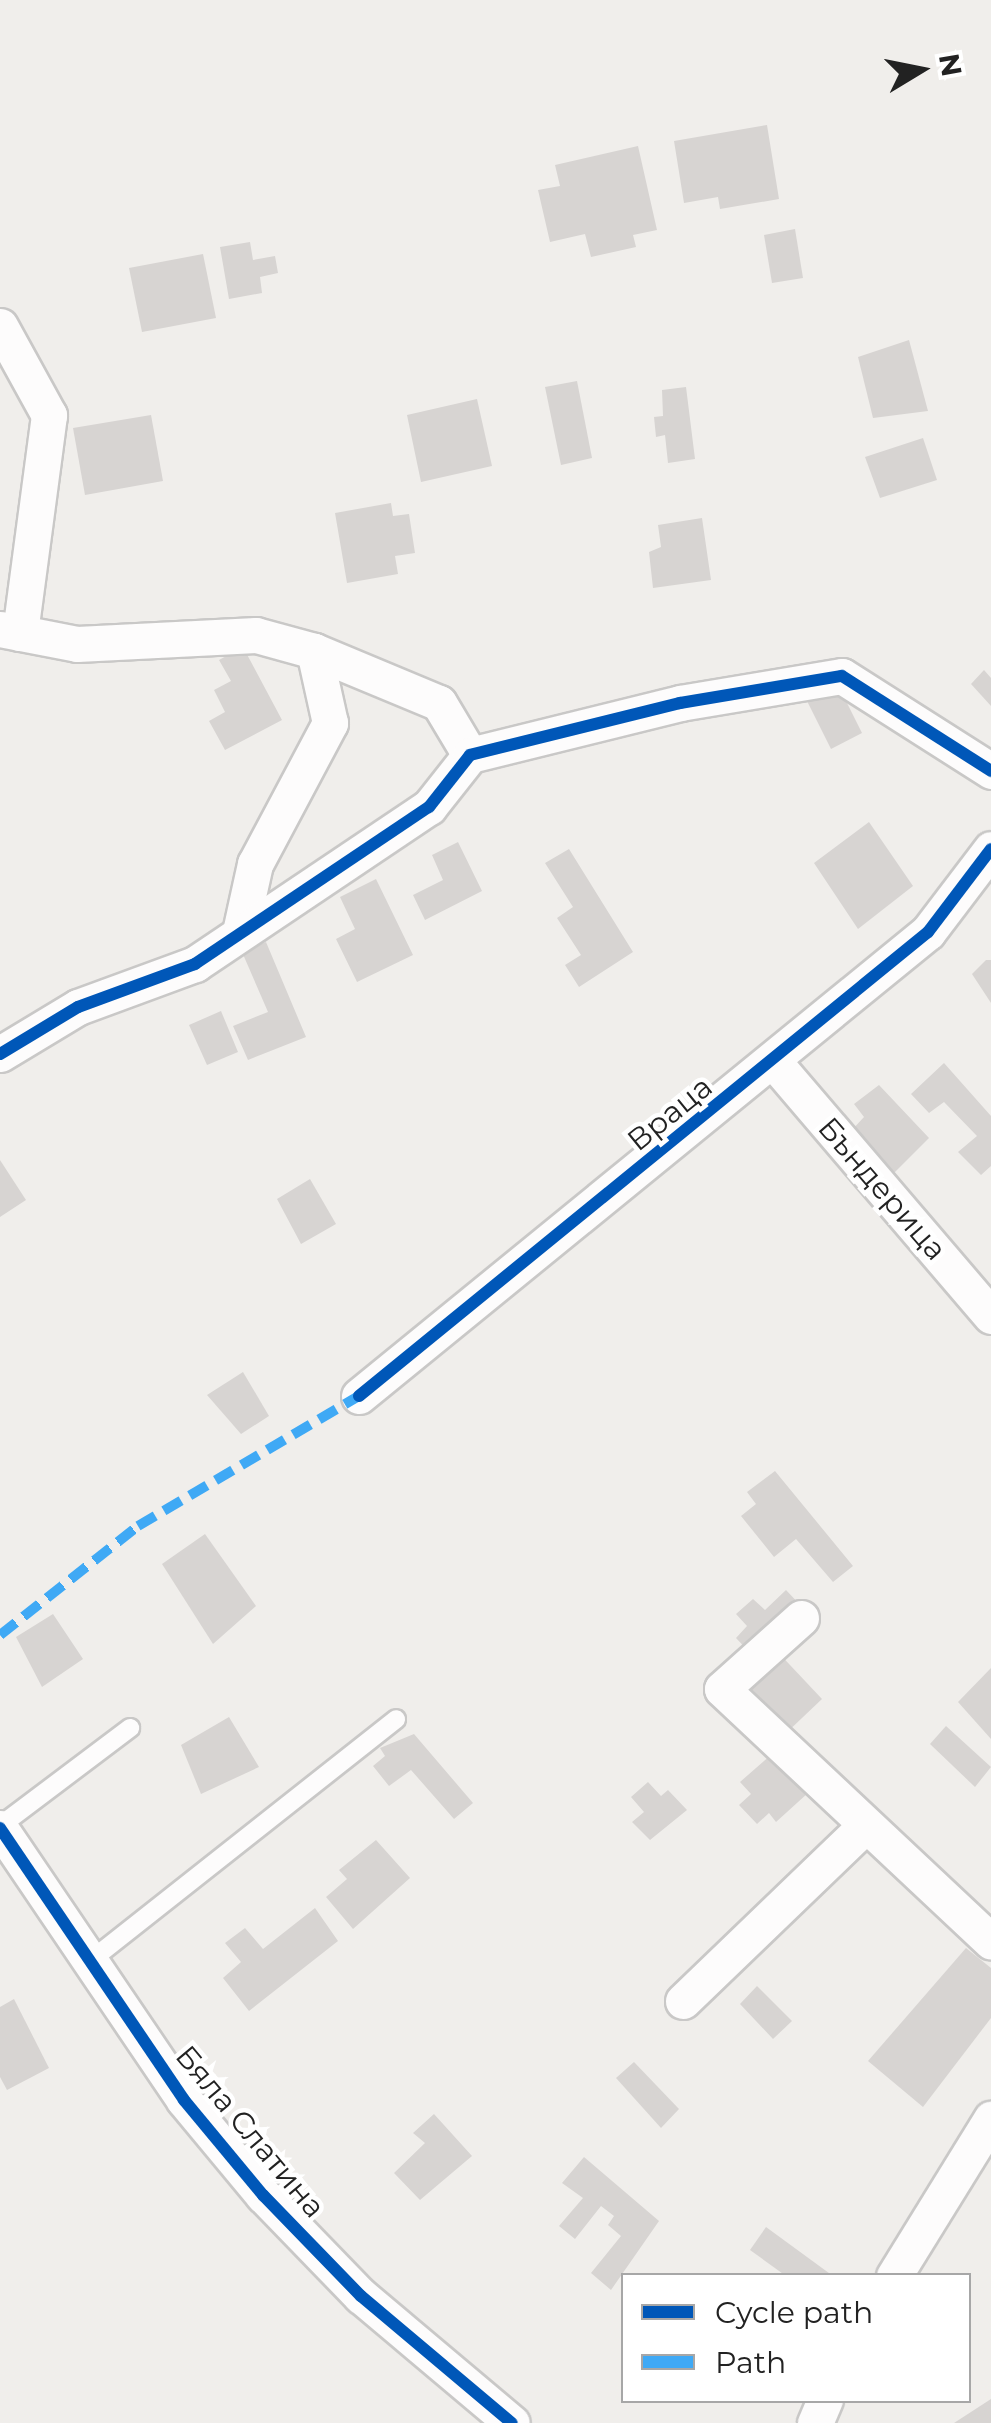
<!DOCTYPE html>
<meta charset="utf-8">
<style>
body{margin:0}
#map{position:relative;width:991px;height:2423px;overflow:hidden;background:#f0eeeb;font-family:Montserrat,sans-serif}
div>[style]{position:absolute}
.building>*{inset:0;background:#d7d4d2}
.roads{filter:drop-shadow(2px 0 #c9c8c7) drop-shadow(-2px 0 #c9c8c7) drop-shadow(0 2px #c9c8c7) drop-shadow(0 -2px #c9c8c7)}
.lane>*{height:18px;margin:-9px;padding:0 9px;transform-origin:9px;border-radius:9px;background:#fdfcfc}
.street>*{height:35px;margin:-17.5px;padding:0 17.5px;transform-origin:17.5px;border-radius:17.5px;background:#fdfcfc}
.quiet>*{height:10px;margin-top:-5px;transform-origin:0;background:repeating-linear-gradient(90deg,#3fa9f5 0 20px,transparent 0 30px)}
.cycleway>*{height:12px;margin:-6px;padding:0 6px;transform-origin:6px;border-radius:6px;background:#0057b8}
span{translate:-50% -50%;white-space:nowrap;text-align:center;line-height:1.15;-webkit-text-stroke:9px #fff;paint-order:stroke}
.street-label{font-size:30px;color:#222}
.legend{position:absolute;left:621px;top:2273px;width:350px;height:130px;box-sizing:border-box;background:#fff;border:2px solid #a7a7a7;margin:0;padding:12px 18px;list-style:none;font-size:30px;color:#222}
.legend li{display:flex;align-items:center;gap:20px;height:50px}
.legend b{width:50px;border:2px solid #a7a7a7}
.north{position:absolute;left:871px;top:20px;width:100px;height:100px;-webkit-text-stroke:8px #fff;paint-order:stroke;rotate:80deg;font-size:28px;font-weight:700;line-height:40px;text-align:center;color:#222}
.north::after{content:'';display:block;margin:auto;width:35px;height:45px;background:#222;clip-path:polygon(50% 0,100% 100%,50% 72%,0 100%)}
</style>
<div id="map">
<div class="building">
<i style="clip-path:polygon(767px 125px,779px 199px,720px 209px,718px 197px,684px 203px,674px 141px)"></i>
<i style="clip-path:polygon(638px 146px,657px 230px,633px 235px,636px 247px,591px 257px,585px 234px,550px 242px,538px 190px,560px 186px,555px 165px)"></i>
<i style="clip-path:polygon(795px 229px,803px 278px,772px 283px,764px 235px)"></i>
<i style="clip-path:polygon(250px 242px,253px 260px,275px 256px,278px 273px,260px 277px,262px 293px,229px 299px,220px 247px)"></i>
<i style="clip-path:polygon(203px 254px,216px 318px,142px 332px,129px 268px)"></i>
<i style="clip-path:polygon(909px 340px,928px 411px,873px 418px,858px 357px)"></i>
<i style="clip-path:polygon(577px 381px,592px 458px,561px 465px,545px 387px)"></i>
<i style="clip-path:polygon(686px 387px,695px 459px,668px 463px,665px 435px,656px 437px,654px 417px,663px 416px,662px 390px)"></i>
<i style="clip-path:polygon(477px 399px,492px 466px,421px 482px,407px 415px)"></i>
<i style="clip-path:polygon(151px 415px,163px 481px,85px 495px,73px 428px)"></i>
<i style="clip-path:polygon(923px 438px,937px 480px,880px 498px,865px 457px)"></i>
<i style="clip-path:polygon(391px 503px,393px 516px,409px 514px,415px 553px,395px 556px,398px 574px,347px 583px,335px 513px)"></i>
<i style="clip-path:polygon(702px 518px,711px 580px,653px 588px,649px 552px,661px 547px,658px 525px)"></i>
<i style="clip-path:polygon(243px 647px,282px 720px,225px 750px,209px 721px,225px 712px,214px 690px,231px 681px,219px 660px)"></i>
<i style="clip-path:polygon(984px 670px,991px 678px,991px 706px,971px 684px)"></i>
<i style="clip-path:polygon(839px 687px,862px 733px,831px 749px,807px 701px)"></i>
<i style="clip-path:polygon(869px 822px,913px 886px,858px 929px,814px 863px)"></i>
<i style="clip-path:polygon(458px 842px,482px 891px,425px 920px,413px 895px,443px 880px,432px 855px)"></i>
<i style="clip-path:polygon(569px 849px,633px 952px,579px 987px,565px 965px,581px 955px,557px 918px,573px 907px,545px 863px)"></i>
<i style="clip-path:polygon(376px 879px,413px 955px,357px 982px,336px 939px,355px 929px,340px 897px)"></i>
<i style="clip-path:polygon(266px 942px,306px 1037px,248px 1060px,233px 1026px,268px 1012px,242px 952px)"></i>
<i style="clip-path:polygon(986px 960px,991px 960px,991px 1003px,972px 974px)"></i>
<i style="clip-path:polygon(221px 1011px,238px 1052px,207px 1065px,189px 1025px)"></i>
<i style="clip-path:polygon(944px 1063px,991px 1116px,991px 1166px,981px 1175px,958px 1152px,977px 1136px,944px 1102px,929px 1113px,911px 1094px)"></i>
<i style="clip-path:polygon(879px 1085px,929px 1138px,893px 1174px,851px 1131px,864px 1117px,854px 1104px)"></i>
<i style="clip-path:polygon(0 1160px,26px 1200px,0 1217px)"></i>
<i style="clip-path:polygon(310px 1179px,336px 1224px,301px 1244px,277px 1199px)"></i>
<i style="clip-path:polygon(243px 1372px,269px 1416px,241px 1434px,207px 1395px)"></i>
<i style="clip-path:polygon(775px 1471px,853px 1566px,833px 1582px,796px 1539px,774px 1557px,741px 1516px,756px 1504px,747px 1492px)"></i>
<i style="clip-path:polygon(205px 1534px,256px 1606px,213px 1644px,162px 1564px)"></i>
<i style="clip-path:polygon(786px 1590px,803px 1608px,753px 1656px,736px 1638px,747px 1626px,736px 1614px,753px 1599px,765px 1610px)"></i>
<i style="clip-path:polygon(53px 1614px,83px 1659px,42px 1687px,16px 1637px)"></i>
<i style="clip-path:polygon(774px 1648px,822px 1699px,782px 1737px,734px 1686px)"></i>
<i style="clip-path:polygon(991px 1668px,991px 1739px,958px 1702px)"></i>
<i style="clip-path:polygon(229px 1717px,259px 1767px,201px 1794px,181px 1745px)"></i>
<i style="clip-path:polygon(946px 1726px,991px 1767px,975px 1787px,930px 1744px)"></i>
<i style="clip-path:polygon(414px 1734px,473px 1803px,454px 1819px,411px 1770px,389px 1786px,373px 1766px,385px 1756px,380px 1748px)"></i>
<i style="clip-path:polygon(773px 1753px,808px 1793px,776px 1822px,769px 1813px,757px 1824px,739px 1805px,751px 1794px,740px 1782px)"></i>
<i style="clip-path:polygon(648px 1782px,661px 1796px,668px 1790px,687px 1810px,650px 1840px,632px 1822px,644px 1812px,631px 1797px)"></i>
<i style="clip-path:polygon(376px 1840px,410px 1878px,353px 1929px,326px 1897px,347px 1879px,339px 1870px)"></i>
<i style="clip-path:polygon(315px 1908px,338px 1941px,249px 2011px,223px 1978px,241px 1962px,225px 1943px,245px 1928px,263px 1949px)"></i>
<i style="clip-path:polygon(966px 1948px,991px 1968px,991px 2018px,923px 2107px,868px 2061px)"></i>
<i style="clip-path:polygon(757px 1986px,792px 2021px,773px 2039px,740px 2004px)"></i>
<i style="clip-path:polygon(14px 1999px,49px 2068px,7px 2090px,0 2077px,0 2007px)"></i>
<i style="clip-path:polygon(634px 2062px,679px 2109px,661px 2128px,616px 2078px)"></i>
<i style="clip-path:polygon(434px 2114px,472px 2156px,420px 2200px,394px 2173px,425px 2143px,413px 2133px)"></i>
<i style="clip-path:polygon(584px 2157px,659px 2221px,611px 2290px,591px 2273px,621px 2236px,608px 2225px,614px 2216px,601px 2206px,575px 2239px,559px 2226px,583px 2198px,562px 2183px)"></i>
<i style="clip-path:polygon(766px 2227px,833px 2276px,786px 2276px,750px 2250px)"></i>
<i style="clip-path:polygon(991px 2399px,991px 2423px,954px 2423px)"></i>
</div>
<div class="roads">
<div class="lane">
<i style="left:0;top:1826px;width:163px;rotate:-37deg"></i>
<i style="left:90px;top:1961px;width:390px;rotate:-38.3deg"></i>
</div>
<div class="street">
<i style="left:0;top:326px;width:102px;rotate:61.2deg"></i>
<i style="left:49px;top:415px;width:220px;rotate:97.6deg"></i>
<i style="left:0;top:629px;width:78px;rotate:11deg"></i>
<i style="left:77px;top:644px;width:179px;rotate:-2.9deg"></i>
<i style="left:256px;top:635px;width:60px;rotate:15.4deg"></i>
<i style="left:314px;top:651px;width:135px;rotate:22.6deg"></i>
<i style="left:439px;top:703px;width:61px;rotate:59.2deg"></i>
<i style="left:240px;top:932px;width:70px;rotate:-77.6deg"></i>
<i style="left:255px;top:864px;width:160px;rotate:-62deg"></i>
<i style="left:330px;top:723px;width:74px;rotate:-102.5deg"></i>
<i style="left:0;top:1054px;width:91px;rotate:-31.1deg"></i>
<i style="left:78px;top:1007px;width:125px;rotate:-20.2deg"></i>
<i style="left:195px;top:964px;width:282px;rotate:-33.9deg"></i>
<i style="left:429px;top:807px;width:66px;rotate:-51.7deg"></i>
<i style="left:470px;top:755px;width:216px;rotate:-13.9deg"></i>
<i style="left:680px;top:703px;width:164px;rotate:-9.5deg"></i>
<i style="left:842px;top:676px;width:177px;rotate:32.5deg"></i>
<i style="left:774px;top:1062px;width:334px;rotate:49.5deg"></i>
<i style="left:359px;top:1396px;width:734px;rotate:-39.2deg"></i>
<i style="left:928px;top:932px;width:104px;rotate:-52.8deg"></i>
<i style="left:801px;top:1618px;width:106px;rotate:138.1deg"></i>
<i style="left:722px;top:1689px;width:369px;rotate:43.2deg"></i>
<i style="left:0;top:1828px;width:328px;rotate:55.9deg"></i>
<i style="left:184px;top:2100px;width:124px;rotate:50.3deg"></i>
<i style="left:263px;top:2195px;width:141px;rotate:45.9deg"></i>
<i style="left:361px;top:2296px;width:197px;rotate:40.1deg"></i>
<i style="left:683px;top:2001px;width:252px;rotate:-43.9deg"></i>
<i style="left:894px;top:2276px;width:185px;rotate:-58.3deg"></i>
<i style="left:815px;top:2423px;width:25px;rotate:-67deg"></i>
</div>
</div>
<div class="quiet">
<i style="left:0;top:1635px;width:176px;rotate:-38.3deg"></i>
<i style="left:138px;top:1526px;width:256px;rotate:-30.5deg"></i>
</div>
<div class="cycleway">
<i style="left:0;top:1054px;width:91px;rotate:-31.1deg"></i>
<i style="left:78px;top:1007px;width:125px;rotate:-20.2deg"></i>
<i style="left:195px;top:964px;width:282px;rotate:-33.9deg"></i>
<i style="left:429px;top:807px;width:66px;rotate:-51.7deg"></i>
<i style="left:470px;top:755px;width:216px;rotate:-13.9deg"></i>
<i style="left:680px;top:703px;width:164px;rotate:-9.5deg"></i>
<i style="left:842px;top:676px;width:177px;rotate:32.5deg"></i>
<i style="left:359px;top:1396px;width:734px;rotate:-39.2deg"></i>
<i style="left:928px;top:932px;width:104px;rotate:-52.8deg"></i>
<i style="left:0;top:1828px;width:328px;rotate:55.9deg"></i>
<i style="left:184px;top:2100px;width:124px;rotate:50.3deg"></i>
<i style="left:263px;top:2195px;width:141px;rotate:45.9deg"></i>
<i style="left:361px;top:2296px;width:197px;rotate:40.1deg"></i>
</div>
<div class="street-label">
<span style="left:670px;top:1114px;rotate:-39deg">Враца</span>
<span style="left:882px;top:1189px;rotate:49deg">Бъндерица</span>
<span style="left:250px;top:2132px;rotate:50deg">Бяла Слатина</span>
</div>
<ul class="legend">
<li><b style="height:12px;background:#0057b8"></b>Cycle path</li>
<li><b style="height:12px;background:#3fa9f5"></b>Path</li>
</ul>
<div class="north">N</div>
</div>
